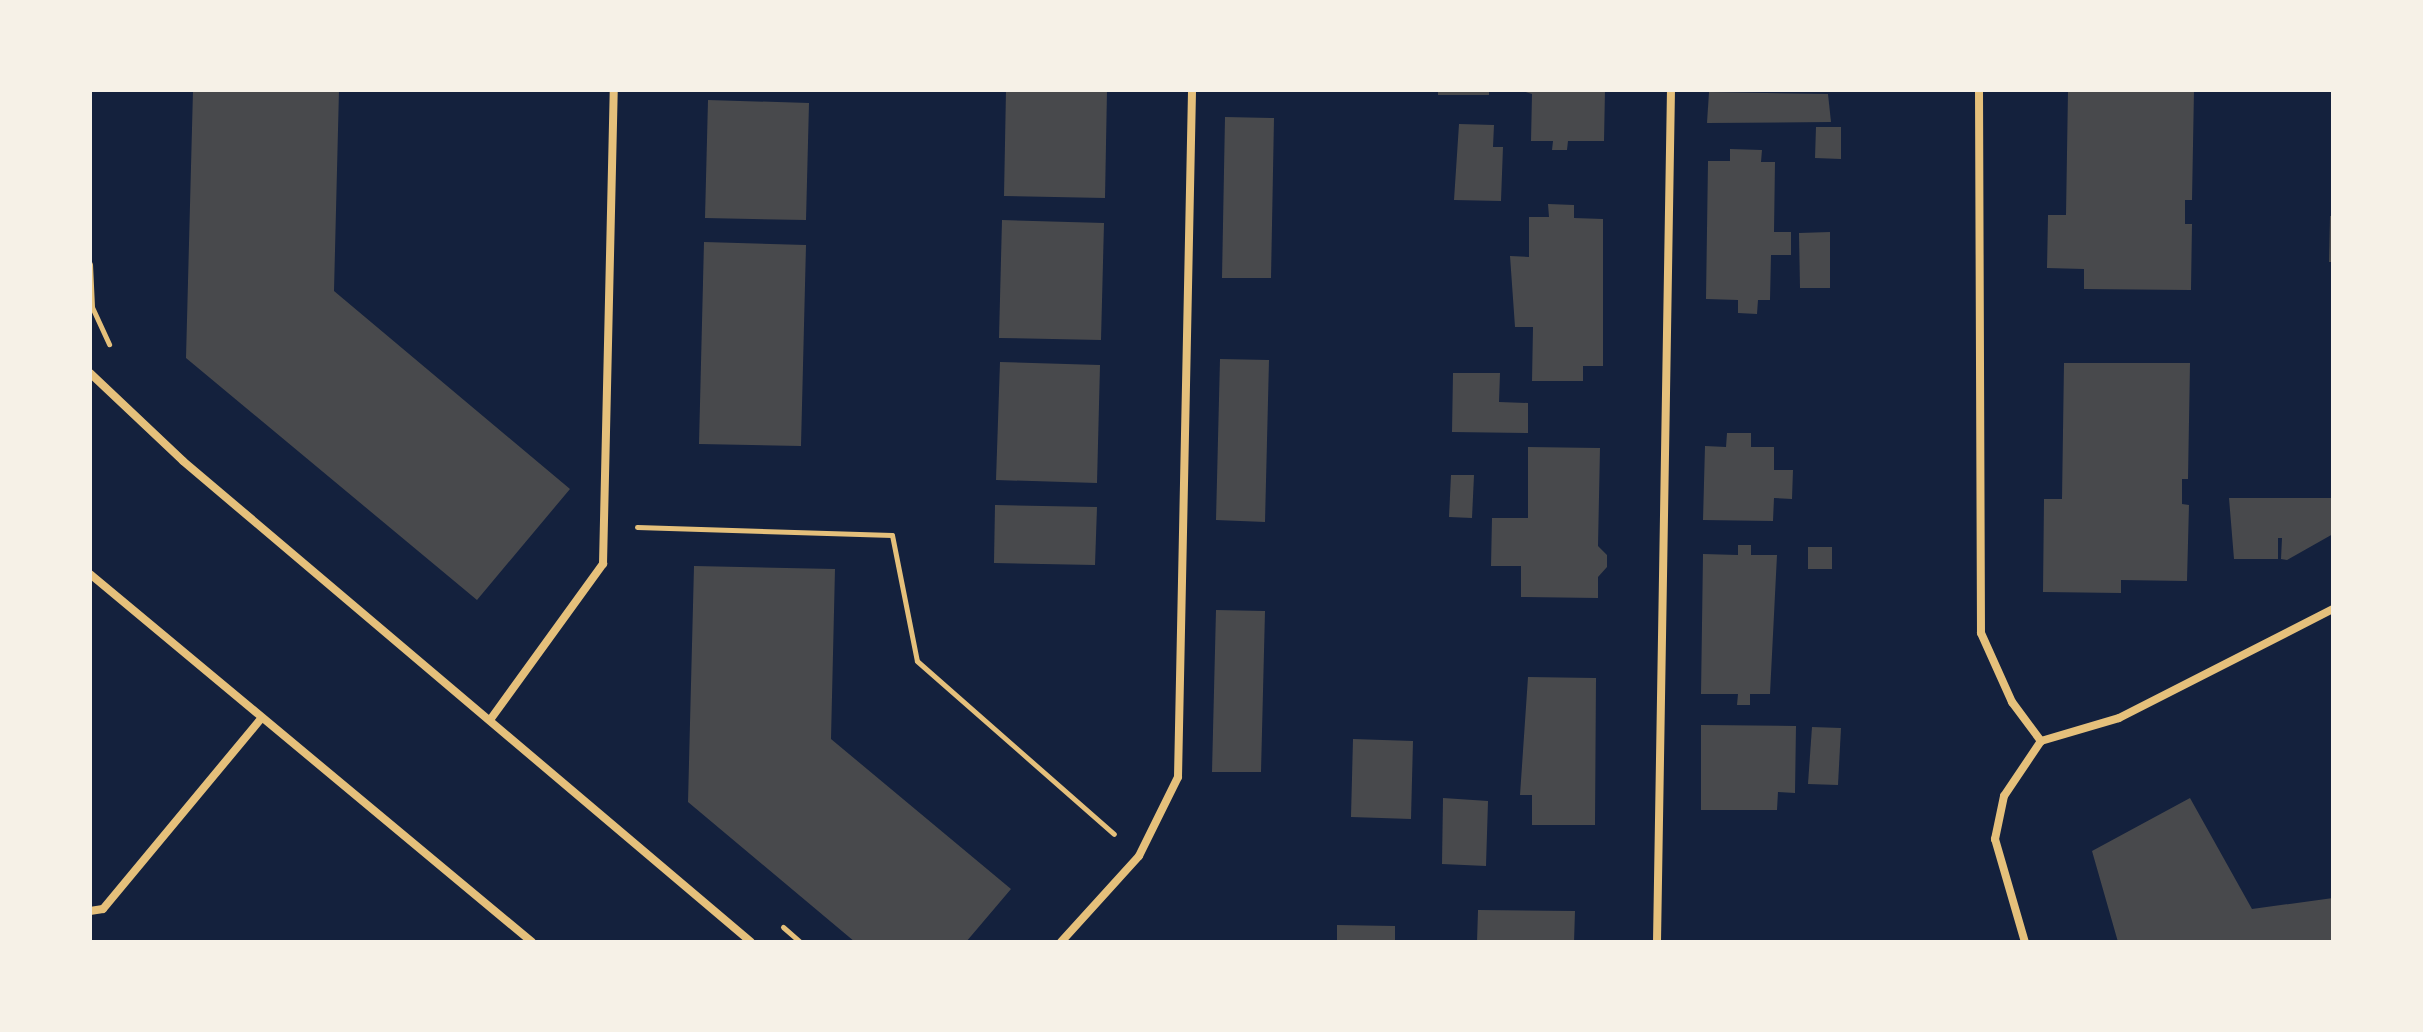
<!DOCTYPE html>
<style>
body{margin:0}
#map{position:relative;width:2423px;height:1032px;overflow:hidden;background:#14213d;font-family:Georgia,serif}
div>[style]{position:absolute}
.building>*{inset:0;background:#48494c}
.path>*{height:5px;margin:-2.5px;padding:0 2.5px;transform-origin:2.5px;border-radius:2.5px;background:#e5c07b}
.minor>*{height:8px;margin:-4px;padding:0 4px;transform-origin:4px;border-radius:4px;background:#e5c07b}
span{translate:-50% -50%;white-space:nowrap;text-align:center;line-height:1.15;-webkit-text-stroke:7px #f6f1e7;paint-order:stroke}
.frame{position:absolute;inset:0;border:92px solid #f6f1e7;pointer-events:none}
</style>
<div id="map">
<div class="building">
<i style="clip-path:polygon(193px 90px,339px 90px,334px 291px,570px 489px,477px 600px,186px 358px)"></i>
<i style="clip-path:polygon(1006px 90px,1107px 90px,1105px 198px,1004px 196px)"></i>
<i style="clip-path:polygon(1438px 90px,1489px 90px,1489px 95px,1438px 95px)"></i>
<i style="clip-path:polygon(1519px 90px,1605px 90px,1604px 141px,1568px 141px,1567px 150px,1552px 150px,1553px 141px,1531px 141px,1532px 94px)"></i>
<i style="clip-path:polygon(2068px 90px,2194px 90px,2192px 200px,2185px 200px,2185px 224px,2192px 224px,2191px 290px,2084px 289px,2084px 269px,2047px 268px,2048px 215px,2066px 215px)"></i>
<i style="clip-path:polygon(1709px 92px,1828px 94px,1831px 122px,1707px 123px)"></i>
<i style="clip-path:polygon(708px 100px,809px 103px,806px 220px,705px 218px)"></i>
<i style="clip-path:polygon(1225px 117px,1274px 118px,1271px 278px,1222px 278px)"></i>
<i style="clip-path:polygon(1459px 124px,1494px 125px,1493px 147px,1503px 147px,1501px 201px,1454px 200px)"></i>
<i style="clip-path:polygon(1816px 127px,1841px 127px,1841px 159px,1815px 158px)"></i>
<i style="clip-path:polygon(1730px 149px,1762px 150px,1761px 162px,1775px 162px,1774px 232px,1791px 232px,1791px 255px,1771px 255px,1770px 300px,1758px 300px,1757px 314px,1738px 313px,1738px 300px,1706px 299px,1708px 161px,1730px 161px)"></i>
<i style="clip-path:polygon(1548px 204px,1574px 205px,1574px 218px,1603px 219px,1603px 366px,1583px 366px,1583px 381px,1532px 381px,1533px 327px,1515px 327px,1510px 256px,1529px 257px,1529px 217px,1549px 217px)"></i>
<i style="clip-path:polygon(2330px 216px,2333px 216px,2333px 262px,2329px 262px)"></i>
<i style="clip-path:polygon(1002px 220px,1104px 223px,1101px 340px,999px 338px)"></i>
<i style="clip-path:polygon(1830px 232px,1830px 288px,1800px 288px,1799px 233px)"></i>
<i style="clip-path:polygon(704px 242px,806px 245px,801px 446px,699px 444px)"></i>
<i style="clip-path:polygon(1220px 359px,1269px 360px,1265px 522px,1216px 520px)"></i>
<i style="clip-path:polygon(1000px 362px,1100px 365px,1097px 483px,996px 480px)"></i>
<i style="clip-path:polygon(2064px 363px,2190px 363px,2188px 479px,2182px 479px,2182px 504px,2189px 505px,2187px 581px,2121px 580px,2121px 593px,2043px 592px,2044px 499px,2062px 499px)"></i>
<i style="clip-path:polygon(1453px 373px,1500px 373px,1499px 402px,1528px 403px,1528px 433px,1452px 432px)"></i>
<i style="clip-path:polygon(1727px 433px,1751px 433px,1751px 447px,1774px 447px,1774px 470px,1793px 470px,1792px 499px,1774px 498px,1773px 521px,1703px 520px,1705px 446px,1726px 447px)"></i>
<i style="clip-path:polygon(1528px 447px,1600px 448px,1598px 546px,1607px 555px,1607px 567px,1598px 577px,1598px 598px,1521px 597px,1521px 566px,1491px 566px,1492px 518px,1528px 518px)"></i>
<i style="clip-path:polygon(1451px 475px,1474px 475px,1472px 518px,1449px 517px)"></i>
<i style="clip-path:polygon(2229px 498px,2333px 498px,2333px 534px,2287px 560px,2281px 559px,2282px 538px,2278px 538px,2278px 559px,2234px 559px)"></i>
<i style="clip-path:polygon(995px 505px,1097px 507px,1095px 565px,994px 563px)"></i>
<i style="clip-path:polygon(1738px 545px,1751px 545px,1751px 555px,1777px 555px,1770px 694px,1750px 694px,1750px 705px,1737px 705px,1738px 694px,1701px 694px,1703px 554px,1738px 555px)"></i>
<i style="clip-path:polygon(1808px 547px,1832px 547px,1832px 569px,1808px 569px)"></i>
<i style="clip-path:polygon(694px 566px,835px 569px,831px 739px,1011px 889px,966px 942px,855px 942px,688px 802px)"></i>
<i style="clip-path:polygon(1216px 610px,1265px 611px,1261px 772px,1212px 772px)"></i>
<i style="clip-path:polygon(1528px 677px,1596px 678px,1595px 825px,1532px 825px,1532px 795px,1520px 795px)"></i>
<i style="clip-path:polygon(1701px 725px,1796px 726px,1795px 793px,1778px 792px,1777px 810px,1701px 810px)"></i>
<i style="clip-path:polygon(1812px 727px,1841px 728px,1838px 785px,1808px 784px)"></i>
<i style="clip-path:polygon(1353px 739px,1413px 741px,1411px 819px,1351px 817px)"></i>
<i style="clip-path:polygon(1443px 798px,1488px 801px,1486px 866px,1442px 864px)"></i>
<i style="clip-path:polygon(2190px 798px,2252px 909px,2333px 898px,2333px 942px,2118px 942px,2092px 851px)"></i>
<i style="clip-path:polygon(1478px 910px,1575px 911px,1574px 942px,1477px 942px)"></i>
<i style="clip-path:polygon(1337px 925px,1395px 926px,1395px 942px,1337px 942px)"></i>
</div>
<div class="path">
<i style="left:90px;top:264px;width:43px;rotate:87.3deg"></i>
<i style="left:92px;top:307px;width:41px;rotate:65.3deg"></i>
<i style="left:637px;top:527px;width:255px;rotate:1.8deg"></i>
<i style="left:892px;top:535px;width:128px;rotate:78.8deg"></i>
<i style="left:917px;top:661px;width:262px;rotate:41.3deg"></i>
<i style="left:783px;top:927px;width:23px;rotate:41deg"></i>
</div>
<div class="minor">
<i style="left:1979px;top:90px;width:543px;rotate:89.79deg"></i>
<i style="left:1981px;top:633px;width:76px;rotate:65.8deg"></i>
<i style="left:2012px;top:702px;width:49px;rotate:53.4deg"></i>
<i style="left:2041px;top:741px;width:66px;rotate:123.9deg"></i>
<i style="left:2004px;top:796px;width:44px;rotate:101.8deg"></i>
<i style="left:1995px;top:839px;width:107px;rotate:73.8deg"></i>
<i style="left:90px;top:373px;width:128px;rotate:43.4deg"></i>
<i style="left:183px;top:461px;width:744px;rotate:40.26deg"></i>
<i style="left:90px;top:574px;width:575px;rotate:39.78deg"></i>
<i style="left:490px;top:720px;width:193px;rotate:-54.1deg"></i>
<i style="left:603px;top:564px;width:474px;rotate:-88.7deg"></i>
<i style="left:2041px;top:741px;width:81px;rotate:-16.4deg"></i>
<i style="left:2119px;top:718px;width:240px;rotate:-27deg"></i>
<i style="left:90px;top:911px;width:13px;rotate:-9deg"></i>
<i style="left:103px;top:909px;width:246px;rotate:-50.3deg"></i>
<i style="left:1061px;top:942px;width:116px;rotate:-47.8deg"></i>
<i style="left:1139px;top:856px;width:88px;rotate:-63.7deg"></i>
<i style="left:1178px;top:777px;width:687px;rotate:-88.83deg"></i>
<i style="left:1657px;top:942px;width:852px;rotate:-89.06deg"></i>
</div>
<div class="frame"></div>
</div>
